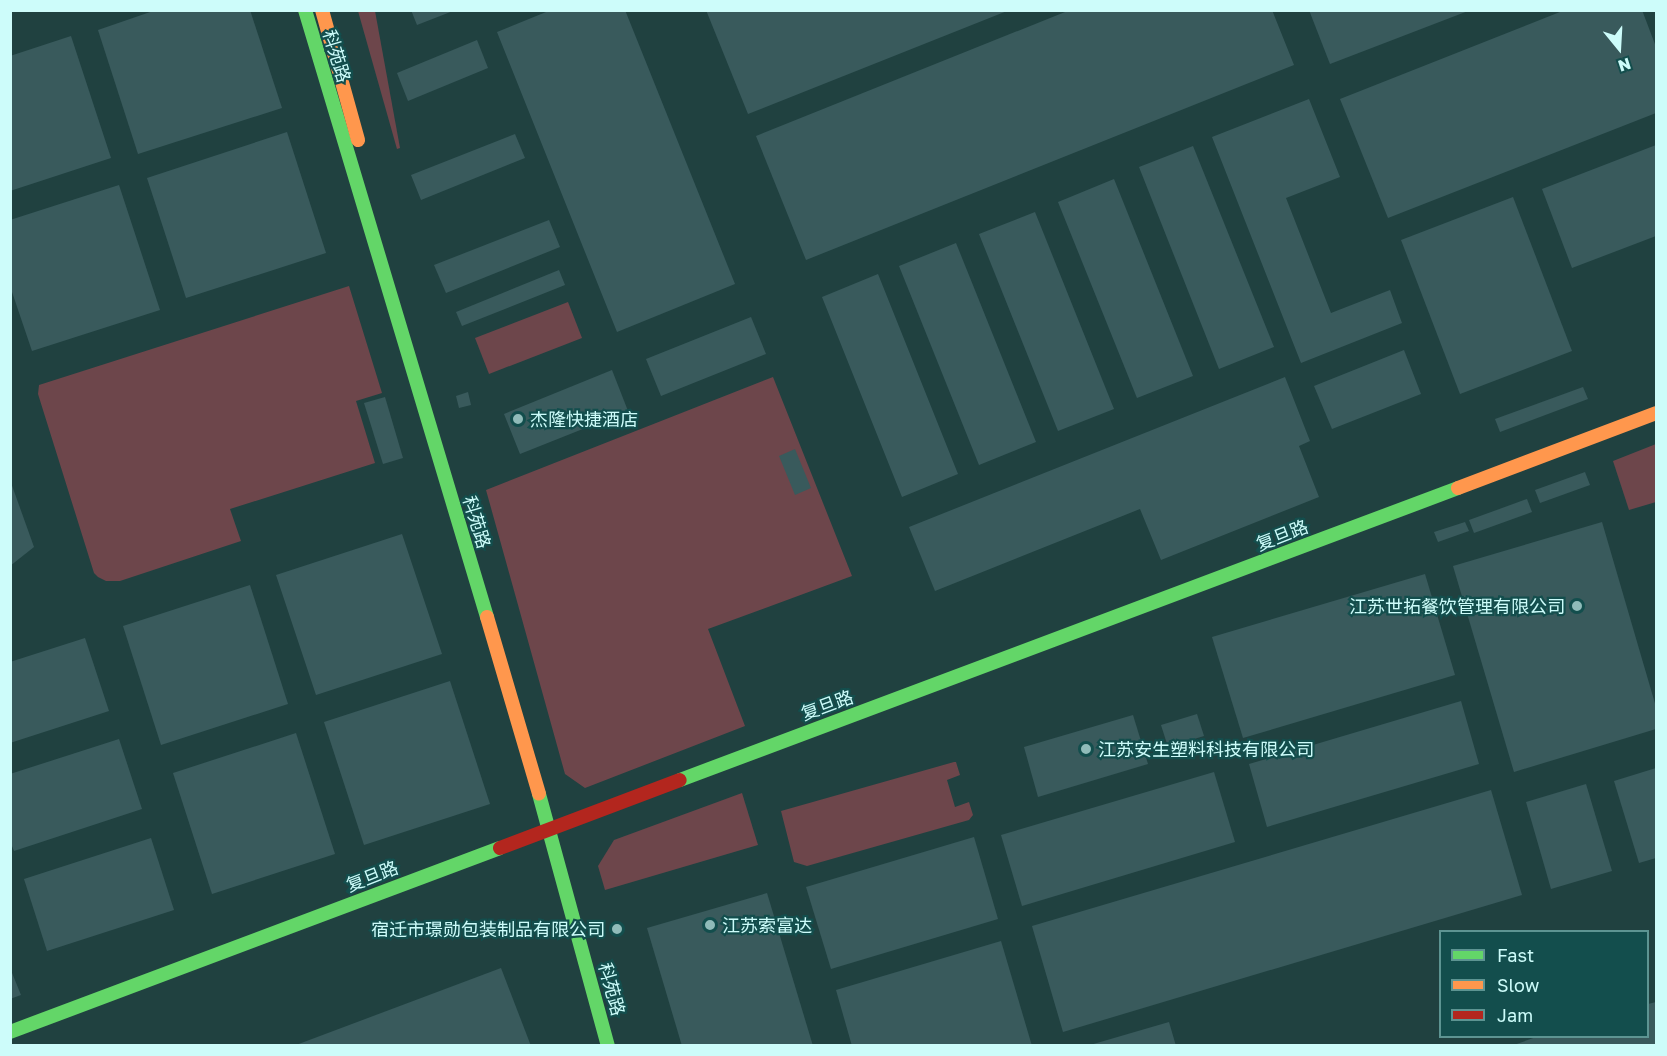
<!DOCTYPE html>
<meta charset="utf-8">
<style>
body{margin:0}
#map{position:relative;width:1667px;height:1056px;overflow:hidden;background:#204140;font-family:"Golos Text","Noto Sans SC",sans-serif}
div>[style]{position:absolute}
.green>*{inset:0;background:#6d464b}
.building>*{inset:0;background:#395a5c}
.fast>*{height:14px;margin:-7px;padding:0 7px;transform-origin:7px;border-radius:7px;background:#63d668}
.slow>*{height:14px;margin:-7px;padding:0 7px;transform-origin:7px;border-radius:7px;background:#ff974d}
.jam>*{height:14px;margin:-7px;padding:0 7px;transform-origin:7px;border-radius:7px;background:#b3261e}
.dots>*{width:16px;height:16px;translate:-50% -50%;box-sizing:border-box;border:3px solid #134e4d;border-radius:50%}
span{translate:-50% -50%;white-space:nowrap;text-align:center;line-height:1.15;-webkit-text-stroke:4.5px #134e4d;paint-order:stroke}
.street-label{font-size:18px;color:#cdfcfa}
.poi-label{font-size:18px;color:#cdfcfa}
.left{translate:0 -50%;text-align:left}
.right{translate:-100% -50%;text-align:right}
.frame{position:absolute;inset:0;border:12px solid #cdfcfa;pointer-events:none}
.legend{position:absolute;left:1439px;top:930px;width:210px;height:108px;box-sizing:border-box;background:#134e4d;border:2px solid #5d9492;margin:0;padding:8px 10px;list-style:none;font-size:18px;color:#cdfcfa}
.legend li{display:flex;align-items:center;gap:12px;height:30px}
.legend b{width:30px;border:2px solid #5d9492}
.north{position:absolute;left:1589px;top:18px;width:60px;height:60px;-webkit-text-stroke:4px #134e4d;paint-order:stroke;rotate:162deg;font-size:16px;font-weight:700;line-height:24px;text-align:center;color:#cdfcfa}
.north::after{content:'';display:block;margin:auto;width:21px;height:27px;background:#cdfcfa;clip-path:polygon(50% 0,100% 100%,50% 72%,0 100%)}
</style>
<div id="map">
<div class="green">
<i style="clip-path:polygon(358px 11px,375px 11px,400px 148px,397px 149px)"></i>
<i style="clip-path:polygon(349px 286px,382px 393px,356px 401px,375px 463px,230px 509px,241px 541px,120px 581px,106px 581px,98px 577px,94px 573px,38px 394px,39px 385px)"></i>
<i style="clip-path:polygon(568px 302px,582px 338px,489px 374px,475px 338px)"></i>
<i style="clip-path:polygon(773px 377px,852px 576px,708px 629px,745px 726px,585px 788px,565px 774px,486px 490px)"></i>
<i style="clip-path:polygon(1656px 444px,1656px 502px,1629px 510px,1613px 461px)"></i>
<i style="clip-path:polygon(954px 762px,956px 762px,960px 775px,947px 780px,955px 807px,969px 802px,973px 815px,969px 820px,807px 866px,794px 862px,781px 811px)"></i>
<i style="clip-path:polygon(742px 793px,758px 845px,605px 890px,598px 866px,614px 840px)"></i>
</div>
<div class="building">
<i style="clip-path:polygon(156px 10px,250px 10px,282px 108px,138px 154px,98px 30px)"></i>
<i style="clip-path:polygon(411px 10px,453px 10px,453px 11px,417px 25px)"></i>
<i style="clip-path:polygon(551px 10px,625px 10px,735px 284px,617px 332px,497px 32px)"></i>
<i style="clip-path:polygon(706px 10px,1007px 10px,1007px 11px,748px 114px)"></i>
<i style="clip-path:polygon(1070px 10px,1272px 10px,1294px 65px,806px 260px,756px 136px)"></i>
<i style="clip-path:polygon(1309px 10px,1468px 10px,1468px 11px,1330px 64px)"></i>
<i style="clip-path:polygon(1565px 10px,1642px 10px,1656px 47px,1656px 113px,1388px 218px,1340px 99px)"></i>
<i style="clip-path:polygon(71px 36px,111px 158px,10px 191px,10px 56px)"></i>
<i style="clip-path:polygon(477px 40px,488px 68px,408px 101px,397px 73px)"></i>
<i style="clip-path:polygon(1309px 99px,1340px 177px,1286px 198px,1331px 313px,1390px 290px,1402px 323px,1301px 363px,1212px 137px)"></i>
<i style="clip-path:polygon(287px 132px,326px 253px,186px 298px,147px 178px)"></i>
<i style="clip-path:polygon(515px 134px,525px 158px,421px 200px,411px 175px)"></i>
<i style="clip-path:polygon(1656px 145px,1656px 236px,1572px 268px,1542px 189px)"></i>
<i style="clip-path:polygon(1193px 146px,1274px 347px,1219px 369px,1139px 167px)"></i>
<i style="clip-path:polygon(1114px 179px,1193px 376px,1137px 398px,1058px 202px)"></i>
<i style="clip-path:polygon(119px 185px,160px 310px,32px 351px,10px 286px,10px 220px)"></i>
<i style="clip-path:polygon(1513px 197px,1572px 351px,1460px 394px,1401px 240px)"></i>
<i style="clip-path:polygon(1035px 212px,1114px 409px,1058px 431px,979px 234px)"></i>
<i style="clip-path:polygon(549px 220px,560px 247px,446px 293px,434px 265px)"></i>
<i style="clip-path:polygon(956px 243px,1036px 442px,979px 465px,899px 266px)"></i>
<i style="clip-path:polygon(559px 270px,565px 285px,462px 326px,456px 312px)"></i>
<i style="clip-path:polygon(878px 274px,958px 474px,902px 497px,822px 297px)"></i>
<i style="clip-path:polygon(751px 317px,766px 354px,661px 396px,646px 359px)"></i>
<i style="clip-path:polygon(1404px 350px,1421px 394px,1332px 429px,1314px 386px)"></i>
<i style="clip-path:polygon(612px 370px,628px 411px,520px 454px,504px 414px)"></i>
<i style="clip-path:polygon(1285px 377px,1310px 441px,1299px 446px,1319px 497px,1161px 560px,1140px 509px,935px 591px,909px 527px)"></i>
<i style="clip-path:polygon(1583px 387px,1588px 399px,1500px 432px,1495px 419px)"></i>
<i style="clip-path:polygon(468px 392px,471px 405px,459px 408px,456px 396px)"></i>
<i style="clip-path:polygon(385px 397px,403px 458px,383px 464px,364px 403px)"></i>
<i style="clip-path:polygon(795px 449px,811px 488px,795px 495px,779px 456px)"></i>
<i style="clip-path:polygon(1585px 472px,1590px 485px,1540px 503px,1535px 490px)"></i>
<i style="clip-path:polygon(10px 480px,34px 547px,10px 566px)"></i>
<i style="clip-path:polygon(1527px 499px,1532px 512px,1474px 533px,1469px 520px)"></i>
<i style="clip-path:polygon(1465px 522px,1469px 531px,1438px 542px,1434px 532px)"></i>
<i style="clip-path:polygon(1602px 522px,1656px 707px,1656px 729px,1514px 772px,1453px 566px)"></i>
<i style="clip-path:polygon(402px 534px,442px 654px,316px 695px,276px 575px)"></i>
<i style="clip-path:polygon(1425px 574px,1455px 675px,1243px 738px,1212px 637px)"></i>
<i style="clip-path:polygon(250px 585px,288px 704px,161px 745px,123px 626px)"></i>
<i style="clip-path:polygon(85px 638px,109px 711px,10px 743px,10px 662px)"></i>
<i style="clip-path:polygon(450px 681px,490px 804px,364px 845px,324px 722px)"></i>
<i style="clip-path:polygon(1461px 701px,1479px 764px,1267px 827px,1249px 764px)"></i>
<i style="clip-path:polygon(1197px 714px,1204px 736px,1168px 747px,1161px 725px)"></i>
<i style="clip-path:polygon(1133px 715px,1148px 764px,1038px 797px,1024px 747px)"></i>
<i style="clip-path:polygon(296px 733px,335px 854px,212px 894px,173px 773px)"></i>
<i style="clip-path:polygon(119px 739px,142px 809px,14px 851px,10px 841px,10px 774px)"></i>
<i style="clip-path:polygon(1656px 768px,1656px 858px,1639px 863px,1614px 781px)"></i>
<i style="clip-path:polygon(1214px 772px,1235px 842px,1022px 906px,1001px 835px)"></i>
<i style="clip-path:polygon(1586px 784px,1612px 871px,1551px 889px,1526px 802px)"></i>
<i style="clip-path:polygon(1491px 790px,1522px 895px,1063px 1032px,1032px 926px)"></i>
<i style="clip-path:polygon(974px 837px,998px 919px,831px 969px,806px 887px)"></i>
<i style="clip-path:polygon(151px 838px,174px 910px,47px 951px,24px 879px)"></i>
<i style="clip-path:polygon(767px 893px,813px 1046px,682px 1046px,647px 928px)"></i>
<i style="clip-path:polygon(1001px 941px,1032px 1046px,852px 1046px,836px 990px)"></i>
<i style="clip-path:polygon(10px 968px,21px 995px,10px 999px)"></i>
<i style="clip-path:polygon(501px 968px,531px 1046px,296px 1046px,296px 1045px)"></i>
<i style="clip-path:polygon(1656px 1002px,1656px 1046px,1511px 1046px,1539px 1036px,1648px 1036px,1648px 1004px)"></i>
<i style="clip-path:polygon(1169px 1022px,1176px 1046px,1090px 1046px,1090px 1045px)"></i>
</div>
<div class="fast">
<i style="left:305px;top:10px;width:634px;rotate:73.31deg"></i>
<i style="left:680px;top:780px;width:831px;rotate:-20.57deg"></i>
<i style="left:539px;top:794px;width:261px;rotate:74.7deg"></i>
<i style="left:10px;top:1032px;width:523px;rotate:-20.58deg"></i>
</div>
<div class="slow">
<i style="left:322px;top:10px;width:135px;rotate:74.5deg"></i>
<i style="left:1458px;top:488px;width:212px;rotate:-20.7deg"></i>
<i style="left:487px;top:617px;width:184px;rotate:73.6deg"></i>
</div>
<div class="jam">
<i style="left:500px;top:848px;width:192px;rotate:-20.7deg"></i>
</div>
<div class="dots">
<i style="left:518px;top:419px;background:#90bbb9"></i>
<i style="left:1577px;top:606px;background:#90bbb9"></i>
<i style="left:1086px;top:749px;background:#90bbb9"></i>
<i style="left:710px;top:925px;background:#90bbb9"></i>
<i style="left:617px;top:929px;background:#90bbb9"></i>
</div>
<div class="street-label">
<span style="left:337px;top:56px;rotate:73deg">科苑路</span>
<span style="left:477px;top:522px;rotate:73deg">科苑路</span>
<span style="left:1282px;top:535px;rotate:-21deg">复旦路</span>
<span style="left:827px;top:705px;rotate:-20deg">复旦路</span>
<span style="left:372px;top:876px;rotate:-21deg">复旦路</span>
<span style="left:612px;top:989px;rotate:75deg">科苑路</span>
</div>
<div class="poi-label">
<span class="left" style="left:530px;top:419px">杰隆快捷酒店</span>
<span class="right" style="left:1565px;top:606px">江苏世拓餐饮管理有限公司</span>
<span class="left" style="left:1098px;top:749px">江苏安生塑料科技有限公司</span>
<span class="left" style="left:722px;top:925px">江苏索富达</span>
<span class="right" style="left:605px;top:929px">宿迁市璟勋包装制品有限公司</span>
</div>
<div class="frame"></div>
<ul class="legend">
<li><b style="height:8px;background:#63d668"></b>Fast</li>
<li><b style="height:8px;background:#ff974d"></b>Slow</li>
<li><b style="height:8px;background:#b3261e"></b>Jam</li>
</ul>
<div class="north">N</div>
</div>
